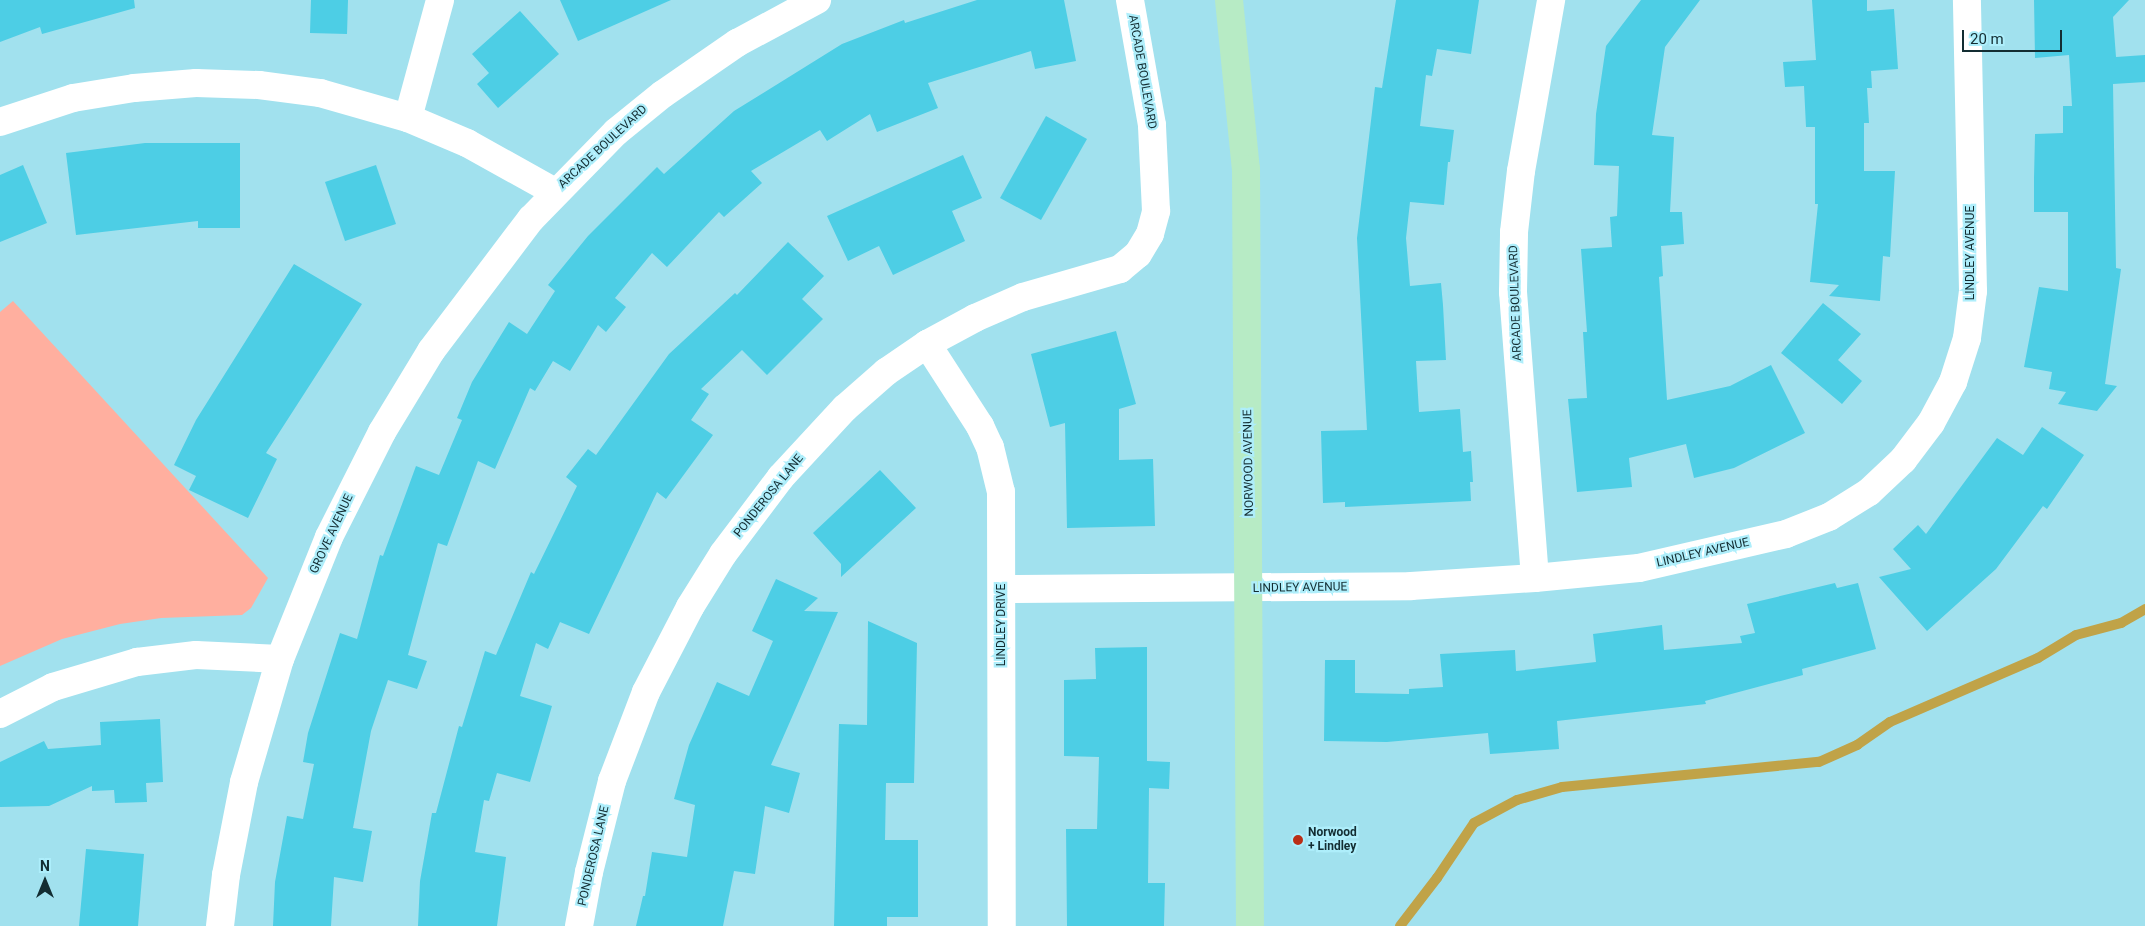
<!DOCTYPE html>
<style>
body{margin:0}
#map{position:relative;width:2145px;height:926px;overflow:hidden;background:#a1e1ee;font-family:Roboto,sans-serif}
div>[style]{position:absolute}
.green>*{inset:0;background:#ffaf9f}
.stream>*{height:10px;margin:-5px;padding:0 5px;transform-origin:5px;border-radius:5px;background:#c0a348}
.building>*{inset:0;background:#4dcee5}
.minor>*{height:28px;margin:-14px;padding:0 14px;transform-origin:14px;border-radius:14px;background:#fff}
.major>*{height:28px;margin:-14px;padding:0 14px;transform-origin:14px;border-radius:14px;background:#b7ebc5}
.dots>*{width:14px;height:14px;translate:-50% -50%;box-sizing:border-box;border:2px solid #aeeefb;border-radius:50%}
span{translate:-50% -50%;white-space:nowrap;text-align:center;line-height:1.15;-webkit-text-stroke:4.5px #aeeefb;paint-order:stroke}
.street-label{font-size:12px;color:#132d32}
.poi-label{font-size:12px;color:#132d32;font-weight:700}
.left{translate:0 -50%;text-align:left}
.north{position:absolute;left:20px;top:856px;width:50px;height:50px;-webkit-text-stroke:4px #aeeefb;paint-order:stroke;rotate:0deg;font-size:14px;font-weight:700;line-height:20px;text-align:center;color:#132d32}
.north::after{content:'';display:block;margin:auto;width:18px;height:22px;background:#132d32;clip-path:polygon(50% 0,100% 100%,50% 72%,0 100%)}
.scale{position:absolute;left:1962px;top:30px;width:100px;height:22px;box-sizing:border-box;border:2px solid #132d32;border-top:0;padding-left:6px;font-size:15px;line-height:18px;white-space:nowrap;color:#132d32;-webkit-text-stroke:4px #aeeefb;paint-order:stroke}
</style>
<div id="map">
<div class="green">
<i style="clip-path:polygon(13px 301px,268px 578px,251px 608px,242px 615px,161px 618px,120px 624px,62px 639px,0 666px,0 312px)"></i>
</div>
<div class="stream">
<i style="left:1400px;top:926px;width:61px;rotate:-52.4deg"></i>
<i style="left:1437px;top:878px;width:66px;rotate:-56.1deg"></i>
<i style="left:1474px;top:823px;width:49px;rotate:-28.1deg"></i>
<i style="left:1517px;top:800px;width:47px;rotate:-16.1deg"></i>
<i style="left:1562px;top:787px;width:258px;rotate:-5.6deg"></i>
<i style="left:1819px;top:762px;width:42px;rotate:-24.1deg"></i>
<i style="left:1857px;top:745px;width:40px;rotate:-34.9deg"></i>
<i style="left:1890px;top:722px;width:161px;rotate:-23.4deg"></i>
<i style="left:2038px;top:658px;width:44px;rotate:-31.2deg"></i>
<i style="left:2076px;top:635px;width:47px;rotate:-14.9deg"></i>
<i style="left:2121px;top:623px;width:28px;rotate:-30deg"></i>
</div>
<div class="building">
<i style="clip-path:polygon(0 0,134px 0,135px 8px,42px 34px,40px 27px,0 42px)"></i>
<i style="clip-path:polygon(311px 0,348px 0,347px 34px,310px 33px)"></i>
<i style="clip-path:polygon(560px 0,671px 0,578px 41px)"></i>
<i style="clip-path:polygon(977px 0,1064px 0,1076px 61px,1035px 69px,1031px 51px,928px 83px,938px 108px,877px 132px,870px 114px,827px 141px,820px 130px,751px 171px,762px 183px,724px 217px,719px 212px,667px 267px,652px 253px,615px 298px,626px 307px,606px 332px,598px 325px,570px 371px,553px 361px,535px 391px,530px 388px,495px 469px,478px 461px,447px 546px,438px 543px,408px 655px,427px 661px,417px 689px,388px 680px,371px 731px,353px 828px,372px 831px,363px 882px,334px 877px,331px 926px,273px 926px,275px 882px,287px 816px,303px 819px,314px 764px,303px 762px,308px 733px,340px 633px,357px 639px,380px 555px,383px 556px,416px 466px,439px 475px,462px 420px,457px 418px,472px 382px,509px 322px,527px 334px,555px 291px,548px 285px,588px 236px,657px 167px,664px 174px,734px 111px,842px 44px,904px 20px,905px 23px)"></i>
<i style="clip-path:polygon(1396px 0,1479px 0,1471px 54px,1437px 49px,1432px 76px,1426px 75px,1420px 126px,1454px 130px,1450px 162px,1448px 162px,1444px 205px,1410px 202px,1406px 238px,1410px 286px,1441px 283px,1443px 305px,1446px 360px,1416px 361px,1419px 412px,1460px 409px,1463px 452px,1471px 451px,1473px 482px,1470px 482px,1471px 501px,1345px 507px,1345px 502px,1323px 503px,1321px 431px,1367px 430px,1357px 238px,1375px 87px,1382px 88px)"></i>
<i style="clip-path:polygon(1641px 0,1700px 0,1665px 47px,1652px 135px,1674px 137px,1670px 212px,1682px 212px,1684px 244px,1661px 246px,1663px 276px,1659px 277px,1667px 400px,1730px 386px,1771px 365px,1805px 433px,1734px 468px,1694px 478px,1686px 444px,1629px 458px,1632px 487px,1577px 492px,1568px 399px,1587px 398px,1583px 332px,1587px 332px,1581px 249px,1612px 247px,1610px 217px,1617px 216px,1619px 166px,1594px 165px,1596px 114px,1606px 46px)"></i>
<i style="clip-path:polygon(1812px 0,1867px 0,1867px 11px,1894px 9px,1898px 69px,1871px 71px,1872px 88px,1867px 88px,1869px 123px,1864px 123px,1864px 171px,1895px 171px,1890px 257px,1883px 256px,1880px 301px,1829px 296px,1839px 285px,1810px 282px,1818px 204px,1815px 204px,1815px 127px,1806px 127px,1804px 86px,1785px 87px,1783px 62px,1816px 60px)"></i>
<i style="clip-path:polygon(2034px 0,2129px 0,2113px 17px,2116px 57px,2145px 55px,2145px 82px,2113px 84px,2116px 268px,2121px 269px,2105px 384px,2117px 386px,2097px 411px,2058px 404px,2066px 392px,2049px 389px,2052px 372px,2024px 367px,2039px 287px,2068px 291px,2068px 212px,2034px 212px,2034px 178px,2035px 134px,2063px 133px,2063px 106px,2072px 106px,2069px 55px,2035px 58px)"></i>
<i style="clip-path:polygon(520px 11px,559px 54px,498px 108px,477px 84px,489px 73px,472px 54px)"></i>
<i style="clip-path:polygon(1046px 116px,1087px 139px,1041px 220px,1000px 198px)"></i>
<i style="clip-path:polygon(145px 143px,240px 143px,240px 228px,198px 228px,198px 221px,76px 235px,66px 153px)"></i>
<i style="clip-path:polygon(963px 155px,982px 198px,952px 211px,965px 241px,893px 275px,879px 246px,848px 261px,827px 216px)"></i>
<i style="clip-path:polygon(23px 165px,47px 223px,0 242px,0 175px)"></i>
<i style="clip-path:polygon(376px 165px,396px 224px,345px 241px,325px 182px)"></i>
<i style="clip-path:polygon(788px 242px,824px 276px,802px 299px,823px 319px,767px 375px,742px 350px,701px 389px,709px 394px,691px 420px,713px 435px,666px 499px,657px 492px,589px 634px,560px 622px,548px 649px,536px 643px,520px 696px,552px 706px,530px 782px,497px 773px,489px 801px,484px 800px,475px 852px,506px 857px,497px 926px,418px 926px,420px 881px,432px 813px,436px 813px,459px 726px,462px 727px,485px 651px,496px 655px,531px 572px,534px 574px,577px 486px,566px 477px,588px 449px,596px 455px,669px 354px,735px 293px,737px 295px)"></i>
<i style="clip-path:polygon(294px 264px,362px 304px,266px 453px,277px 459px,248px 518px,189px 490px,196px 476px,174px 465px,196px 420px)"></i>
<i style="clip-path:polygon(1823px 303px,1861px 334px,1838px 360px,1862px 381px,1842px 404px,1781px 353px)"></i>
<i style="clip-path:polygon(1116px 331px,1136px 404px,1119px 409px,1119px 460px,1153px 459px,1155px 526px,1067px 528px,1065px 423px,1050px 427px,1031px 354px)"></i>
<i style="clip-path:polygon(2042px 427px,2084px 455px,2047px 509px,2043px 506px,1996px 569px,1927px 631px,1879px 577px,1911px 569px,1893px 549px,1918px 525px,1926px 534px,1997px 438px,2023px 455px)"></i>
<i style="clip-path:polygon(880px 470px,916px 508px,841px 577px,841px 564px,813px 533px)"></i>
<i style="clip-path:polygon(776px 579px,818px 598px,804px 611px,838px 612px,771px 765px,800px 773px,789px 813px,765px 806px,755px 874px,734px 871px,723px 926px,636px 926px,643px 896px,645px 896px,652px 852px,687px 857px,695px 805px,674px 799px,689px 745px,717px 682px,749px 696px,773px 641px,752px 631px)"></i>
<i style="clip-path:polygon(1835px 583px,1837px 588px,1858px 583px,1876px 649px,1802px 669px,1803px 675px,1705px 701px,1706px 704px,1557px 721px,1559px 749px,1490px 754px,1488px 733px,1387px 742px,1324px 741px,1325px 660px,1355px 660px,1355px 693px,1409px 694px,1409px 689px,1443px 687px,1440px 654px,1515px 650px,1516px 671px,1596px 662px,1593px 634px,1662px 625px,1664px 650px,1742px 643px,1740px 636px,1755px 633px,1747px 604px)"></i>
<i style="clip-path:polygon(868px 621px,917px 643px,914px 783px,886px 783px,885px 840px,918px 840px,918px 917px,887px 917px,887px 926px,834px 926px,839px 724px,867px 725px)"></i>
<i style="clip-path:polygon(1147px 647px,1147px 761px,1170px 762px,1169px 789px,1149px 788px,1148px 883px,1165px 883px,1164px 926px,1067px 926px,1066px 829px,1097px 829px,1099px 757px,1064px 756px,1064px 680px,1096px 679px,1095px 648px)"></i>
<i style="clip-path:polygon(160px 719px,163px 782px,146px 783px,147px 802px,115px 803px,114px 790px,92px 791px,92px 786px,49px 806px,0 807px,0 762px,44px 741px,48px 749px,101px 745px,100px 722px)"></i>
<i style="clip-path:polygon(86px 849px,144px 854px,138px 926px,79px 926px)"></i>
</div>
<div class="minor">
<i style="left:408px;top:118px;width:122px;rotate:-74.8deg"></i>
<i style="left:0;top:122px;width:77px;rotate:-18.2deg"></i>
<i style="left:73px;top:98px;width:62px;rotate:-9.3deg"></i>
<i style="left:134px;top:88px;width:62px;rotate:-4.6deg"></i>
<i style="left:196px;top:83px;width:63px;rotate:1.8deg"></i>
<i style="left:259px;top:85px;width:62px;rotate:7.5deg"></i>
<i style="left:320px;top:93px;width:91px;rotate:15.9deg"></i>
<i style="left:408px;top:118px;width:64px;rotate:23deg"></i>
<i style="left:467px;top:143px;width:101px;rotate:29.1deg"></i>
<i style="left:927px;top:344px;width:98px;rotate:57.1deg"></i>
<i style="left:980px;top:426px;width:23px;rotate:65deg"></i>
<i style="left:990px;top:447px;width:46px;rotate:76.3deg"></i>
<i style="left:1001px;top:492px;width:434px;rotate:89.9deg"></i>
<i style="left:1535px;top:578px;width:287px;rotate:-94.4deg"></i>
<i style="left:1513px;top:292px;width:60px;rotate:-89deg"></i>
<i style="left:1514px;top:232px;width:61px;rotate:-83.5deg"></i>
<i style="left:1521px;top:171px;width:174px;rotate:-80deg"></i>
<i style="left:1002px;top:589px;width:409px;rotate:-0.4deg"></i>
<i style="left:1411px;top:586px;width:124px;rotate:-3.7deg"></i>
<i style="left:1535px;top:578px;width:104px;rotate:-5.5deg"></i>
<i style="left:1639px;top:568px;width:151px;rotate:-13deg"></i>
<i style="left:1786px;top:534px;width:46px;rotate:-21.6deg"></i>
<i style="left:1829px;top:517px;width:47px;rotate:-32deg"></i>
<i style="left:1869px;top:492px;width:47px;rotate:-43.3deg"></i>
<i style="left:1903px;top:460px;width:46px;rotate:-52.9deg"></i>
<i style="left:1931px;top:423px;width:47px;rotate:-61.8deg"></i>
<i style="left:1953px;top:382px;width:46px;rotate:-72.3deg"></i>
<i style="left:1967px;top:338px;width:47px;rotate:-82.7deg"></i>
<i style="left:1973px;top:291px;width:291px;rotate:-91.2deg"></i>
<i style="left:0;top:714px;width:59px;rotate:-27deg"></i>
<i style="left:53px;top:687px;width:88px;rotate:-16.6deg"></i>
<i style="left:137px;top:662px;width:59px;rotate:-6.8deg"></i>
<i style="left:196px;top:655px;width:84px;rotate:2.7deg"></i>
<i style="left:220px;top:926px;width:51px;rotate:-83.3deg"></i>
<i style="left:226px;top:875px;width:95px;rotate:-79deg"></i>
<i style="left:244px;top:782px;width:128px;rotate:-73.7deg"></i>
<i style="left:280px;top:659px;width:131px;rotate:-68.1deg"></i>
<i style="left:329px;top:537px;width:118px;rotate:-63.2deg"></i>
<i style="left:382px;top:432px;width:95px;rotate:-58.8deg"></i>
<i style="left:431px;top:351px;width:166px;rotate:-52.9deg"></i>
<i style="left:531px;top:219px;width:122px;rotate:-45.7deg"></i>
<i style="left:616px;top:132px;width:60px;rotate:-39deg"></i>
<i style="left:663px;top:94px;width:90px;rotate:-34.6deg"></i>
<i style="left:737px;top:43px;width:91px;rotate:-28.3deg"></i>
<i style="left:579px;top:926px;width:55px;rotate:-79.5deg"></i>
<i style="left:589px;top:872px;width:94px;rotate:-75.8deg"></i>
<i style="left:612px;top:781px;width:95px;rotate:-69.1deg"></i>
<i style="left:646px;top:692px;width:96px;rotate:-62.6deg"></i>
<i style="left:690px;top:607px;width:62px;rotate:-58.1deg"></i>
<i style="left:723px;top:554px;width:96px;rotate:-53deg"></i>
<i style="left:781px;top:477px;width:94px;rotate:-47.2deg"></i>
<i style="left:845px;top:408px;width:55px;rotate:-41.3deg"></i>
<i style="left:886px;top:372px;width:50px;rotate:-34.3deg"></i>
<i style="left:927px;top:344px;width:55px;rotate:-28.4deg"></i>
<i style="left:975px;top:318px;width:52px;rotate:-23.6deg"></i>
<i style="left:1023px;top:297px;width:101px;rotate:-16.1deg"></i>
<i style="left:1120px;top:269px;width:23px;rotate:-40deg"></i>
<i style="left:1138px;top:254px;width:23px;rotate:-59deg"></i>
<i style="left:1150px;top:234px;width:24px;rotate:-75deg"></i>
<i style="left:1156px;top:211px;width:86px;rotate:-92.7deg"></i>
<i style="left:1152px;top:125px;width:127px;rotate:-100deg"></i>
</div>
<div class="major">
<i style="left:1229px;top:0;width:170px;rotate:84.3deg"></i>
<i style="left:1246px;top:169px;width:757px;rotate:89.7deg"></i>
</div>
<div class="dots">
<i style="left:1298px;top:840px;background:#ba2e16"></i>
</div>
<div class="street-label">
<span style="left:1142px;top:72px;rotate:80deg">ARCADE BOULEVARD</span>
<span style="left:603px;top:147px;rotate:-43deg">ARCADE BOULEVARD</span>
<span style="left:1971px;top:253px;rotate:-90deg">LINDLEY AVENUE</span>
<span style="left:1516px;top:303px;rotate:-92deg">ARCADE BOULEVARD</span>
<span style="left:1249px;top:463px;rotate:-91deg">NORWOOD AVENUE</span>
<span style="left:769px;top:496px;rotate:-51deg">PONDEROSA LANE</span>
<span style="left:332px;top:534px;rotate:-65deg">GROVE AVENUE</span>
<span style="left:1703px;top:553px;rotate:-13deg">LINDLEY AVENUE</span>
<span style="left:1300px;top:588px;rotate:-1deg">LINDLEY AVENUE</span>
<span style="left:1002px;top:625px;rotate:-90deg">LINDLEY DRIVE</span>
<span style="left:594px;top:856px;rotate:-77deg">PONDEROSA LANE</span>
</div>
<div class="poi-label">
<span class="left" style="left:1308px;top:840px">Norwood<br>+ Lindley</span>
</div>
<div class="north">N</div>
<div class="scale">20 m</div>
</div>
